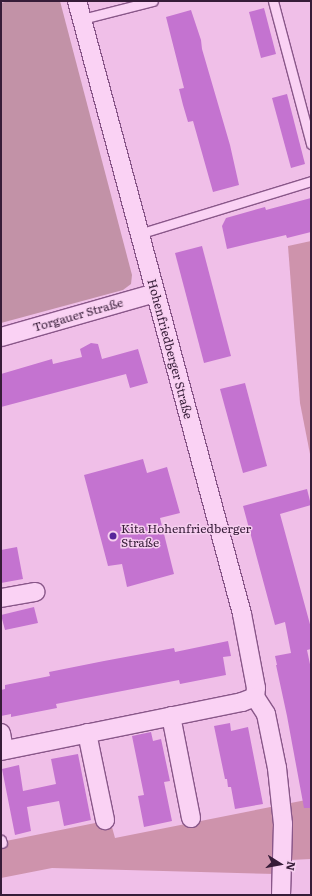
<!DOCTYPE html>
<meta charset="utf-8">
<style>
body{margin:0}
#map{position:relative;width:312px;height:896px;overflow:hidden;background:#f0bfe8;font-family:Literata,serif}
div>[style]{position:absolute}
.green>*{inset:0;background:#ce93ac}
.cemetery>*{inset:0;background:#c292a7}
.building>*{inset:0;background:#c473d0}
.roads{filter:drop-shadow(1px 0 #895789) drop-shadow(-1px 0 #895789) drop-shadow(0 1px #895789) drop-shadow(0 -1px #895789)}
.service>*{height:9px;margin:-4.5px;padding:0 4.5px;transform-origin:4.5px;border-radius:4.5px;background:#fad2f4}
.minor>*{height:18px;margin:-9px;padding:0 9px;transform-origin:9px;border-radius:9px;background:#fad2f4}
.dots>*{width:11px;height:11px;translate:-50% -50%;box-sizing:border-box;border:2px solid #f7cff0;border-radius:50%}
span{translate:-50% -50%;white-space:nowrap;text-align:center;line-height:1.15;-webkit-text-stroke:3px #f7cff0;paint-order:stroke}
.street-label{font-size:12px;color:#361c38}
.poi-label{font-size:12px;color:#361c38}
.left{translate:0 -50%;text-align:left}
.frame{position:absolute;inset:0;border:2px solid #361c38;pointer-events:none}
.north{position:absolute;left:260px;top:844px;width:40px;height:40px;-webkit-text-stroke:3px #f7cff0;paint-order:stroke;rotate:101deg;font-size:11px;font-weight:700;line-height:16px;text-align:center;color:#361c38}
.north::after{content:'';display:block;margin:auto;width:14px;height:18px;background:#361c38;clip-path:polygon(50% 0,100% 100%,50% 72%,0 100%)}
</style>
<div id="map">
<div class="green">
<i style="clip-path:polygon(311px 241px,311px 459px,300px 403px,288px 246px)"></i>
<i style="clip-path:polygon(311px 799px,311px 859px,290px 860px,276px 874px,52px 868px,1px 878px,1px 842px,110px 820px,115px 838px)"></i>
</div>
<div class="cemetery">
<i style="clip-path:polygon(9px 1px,60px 1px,132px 275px,131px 284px,123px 290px,1px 323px,1px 3px)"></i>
</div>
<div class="building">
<i style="clip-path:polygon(264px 8px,276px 54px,261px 58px,249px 12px)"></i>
<i style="clip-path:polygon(191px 10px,201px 40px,202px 49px,230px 145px,239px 185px,213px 192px,193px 121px,188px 122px,183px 105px,179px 89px,184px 88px,166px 17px)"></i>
<i style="clip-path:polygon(287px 94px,305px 164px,291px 168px,272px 98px)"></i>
<i style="clip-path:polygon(311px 198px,311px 232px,287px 238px,286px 235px,227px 249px,222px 226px,226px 218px,265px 207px,266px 210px)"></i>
<i style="clip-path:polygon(202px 246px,231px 356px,204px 363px,175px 253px)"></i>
<i style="clip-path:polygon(91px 343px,98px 344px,102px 359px,138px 349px,148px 383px,130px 388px,126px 374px,1px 407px,1px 374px,52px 359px,53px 364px,82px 357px,80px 349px)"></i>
<i style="clip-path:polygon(245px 383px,267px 466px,243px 473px,220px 389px)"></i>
<i style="clip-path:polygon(143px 459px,147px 473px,167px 467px,180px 513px,160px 518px,174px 574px,127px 587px,122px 564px,108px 566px,84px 475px)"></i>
<i style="clip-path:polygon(307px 489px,311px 505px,280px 514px,311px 628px,311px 649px,307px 650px,311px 669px,311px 808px,304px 808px,287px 716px,276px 665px,277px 665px,275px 656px,291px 653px,285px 622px,275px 625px,243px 506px)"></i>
<i style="clip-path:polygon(17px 547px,23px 579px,1px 583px,1px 550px)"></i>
<i style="clip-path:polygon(34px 607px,38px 623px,5px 630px,1px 615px)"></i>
<i style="clip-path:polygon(228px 641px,231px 656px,223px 657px,226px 675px,180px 684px,179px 680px,86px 698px,56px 704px,57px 708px,11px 717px,11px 714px,1px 716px,1px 690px,5px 689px,5px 685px,50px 676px,49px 672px,104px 661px,174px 648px,175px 652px)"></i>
<i style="clip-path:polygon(230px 723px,231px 731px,248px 727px,263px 804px,235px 809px,231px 787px,228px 787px,227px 779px,225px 779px,214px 726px)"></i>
<i style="clip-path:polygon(151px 732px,153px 741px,161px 739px,170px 781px,164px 782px,172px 821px,144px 827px,138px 796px,144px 795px,132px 736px)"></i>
<i style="clip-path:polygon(78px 754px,91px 820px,64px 826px,59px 801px,27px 807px,31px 831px,15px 835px,2px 769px,19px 765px,23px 791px,56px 784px,51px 759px)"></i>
</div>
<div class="roads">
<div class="service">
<i style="left:273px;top:1px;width:148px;rotate:75.1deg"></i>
<i style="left:82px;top:19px;width:73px;rotate:-14.2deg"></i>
<i style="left:139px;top:234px;width:180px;rotate:-17.1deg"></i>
<i style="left:1px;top:840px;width:3px;rotate:72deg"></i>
</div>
<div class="minor">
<i style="left:77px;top:1px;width:635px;rotate:74.93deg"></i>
<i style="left:242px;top:614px;width:75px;rotate:79.3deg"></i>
<i style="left:256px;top:688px;width:9px;rotate:96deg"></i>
<i style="left:255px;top:697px;width:20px;rotate:57deg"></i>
<i style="left:266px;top:714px;width:55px;rotate:78.5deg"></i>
<i style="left:277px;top:768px;width:56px;rotate:83.9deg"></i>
<i style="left:283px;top:824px;width:71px;rotate:91.6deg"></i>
<i style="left:1px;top:337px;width:160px;rotate:-15.9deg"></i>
<i style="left:1px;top:598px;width:35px;rotate:-10deg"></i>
<i style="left:171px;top:716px;width:104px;rotate:78.9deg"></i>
<i style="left:1px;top:733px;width:17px;rotate:80deg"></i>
<i style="left:87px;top:733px;width:89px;rotate:78.3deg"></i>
<i style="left:1px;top:751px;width:246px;rotate:-11.5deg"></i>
<i style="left:242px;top:702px;width:14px;rotate:-21deg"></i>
</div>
</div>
<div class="dots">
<i style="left:113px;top:536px;background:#59249b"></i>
</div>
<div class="street-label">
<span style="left:78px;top:315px;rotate:-16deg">Torgauer Straße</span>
<span style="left:170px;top:349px;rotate:75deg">Hohenfriedberger Straße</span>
</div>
<div class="poi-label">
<span class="left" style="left:121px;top:536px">Kita Hohenfriedberger<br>Straße</span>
</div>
<div class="frame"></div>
<div class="north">N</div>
</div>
